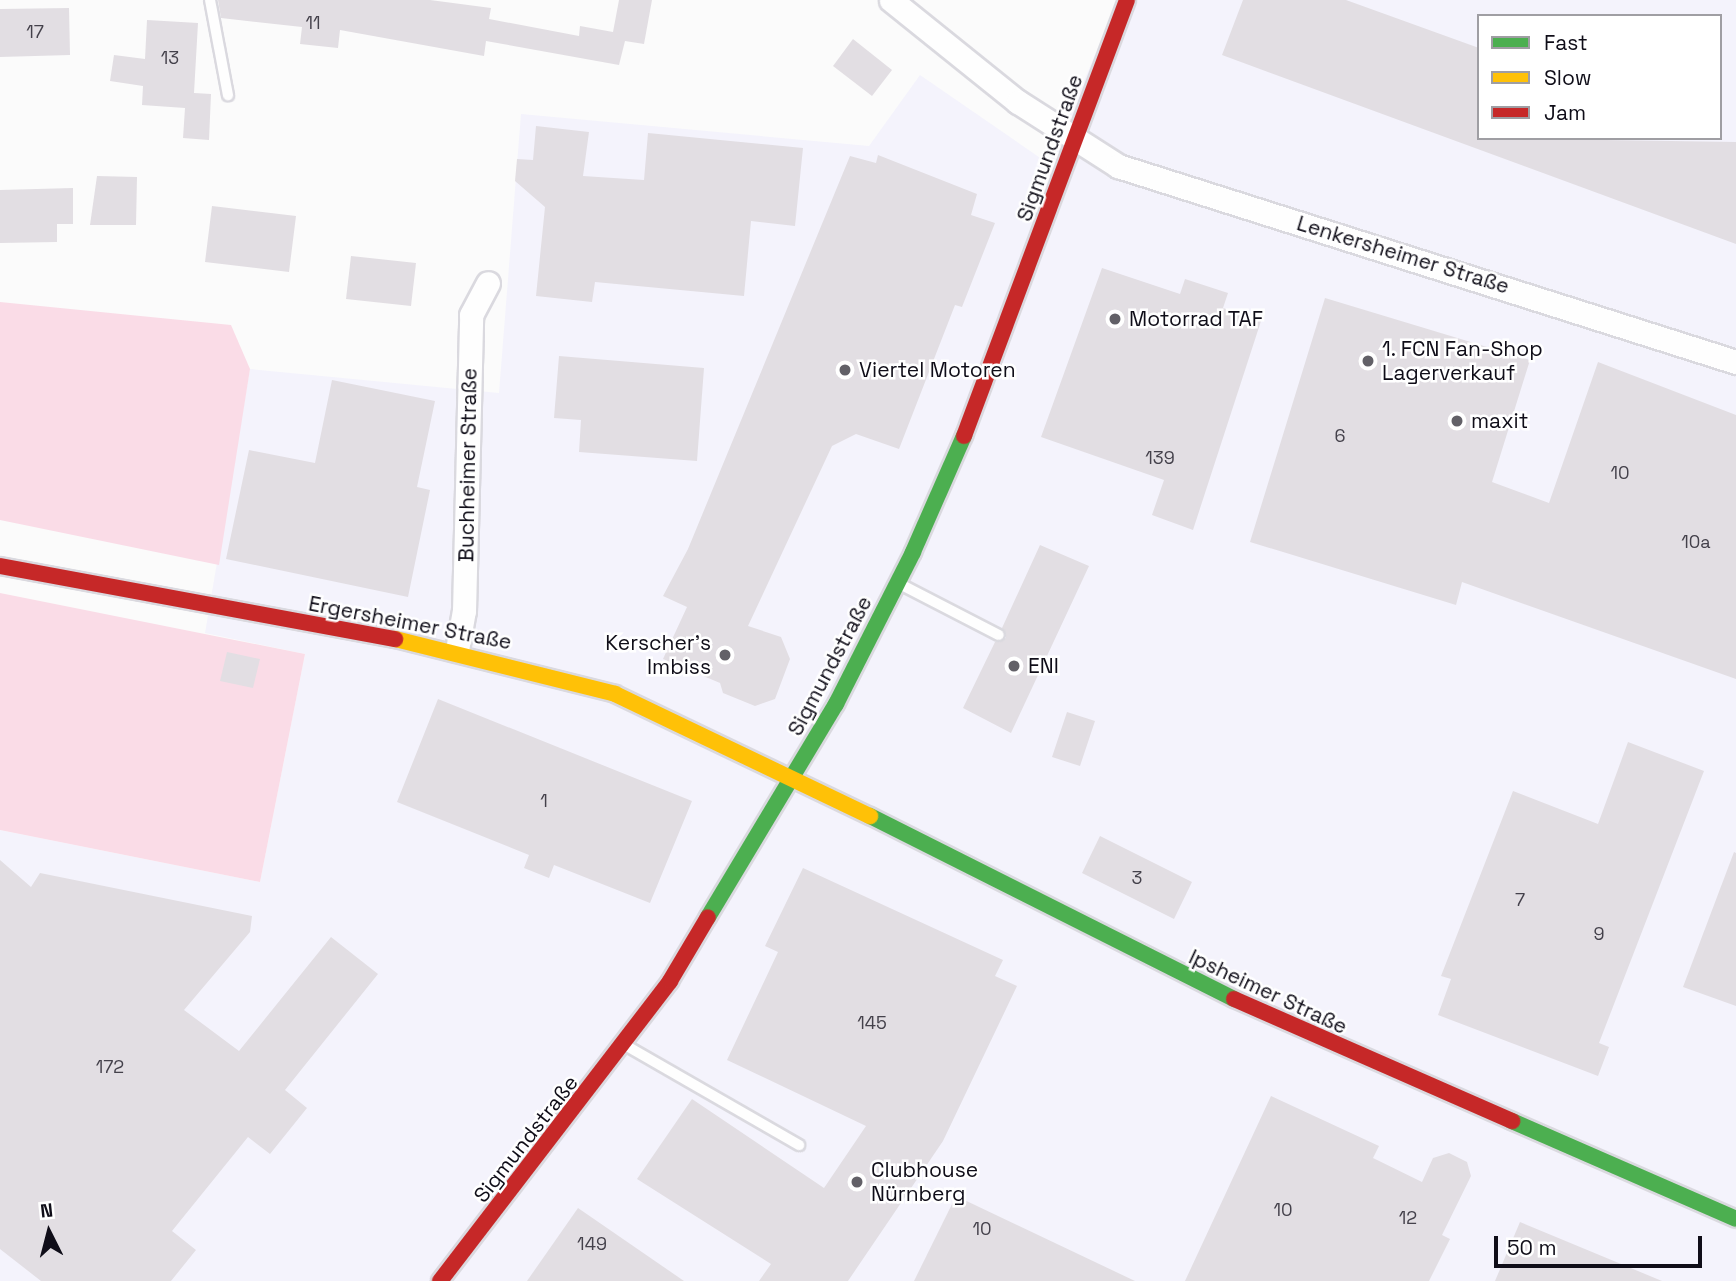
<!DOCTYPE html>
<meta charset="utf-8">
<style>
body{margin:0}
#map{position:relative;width:1736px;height:1281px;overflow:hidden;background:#fbfbfb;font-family:"Space Grotesk",sans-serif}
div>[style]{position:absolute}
.built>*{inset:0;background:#f4f3fc}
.green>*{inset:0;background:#fadce7}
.building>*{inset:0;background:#e2dee3}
.roads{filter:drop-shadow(2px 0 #dad9df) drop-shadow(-2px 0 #dad9df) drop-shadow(0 2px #dad9df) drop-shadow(0 -2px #dad9df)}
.lane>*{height:10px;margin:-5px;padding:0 5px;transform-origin:5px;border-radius:5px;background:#fefefe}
.street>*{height:23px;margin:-11.5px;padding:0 11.5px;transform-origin:11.5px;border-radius:11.5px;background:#fefefe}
.fast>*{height:16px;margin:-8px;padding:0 8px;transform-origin:8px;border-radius:8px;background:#4caf50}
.slow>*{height:16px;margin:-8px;padding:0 8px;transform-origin:8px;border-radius:8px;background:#ffc107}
.jam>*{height:16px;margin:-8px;padding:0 8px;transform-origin:8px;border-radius:8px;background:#c62828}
.dots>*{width:19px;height:19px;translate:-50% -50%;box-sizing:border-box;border:4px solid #fff;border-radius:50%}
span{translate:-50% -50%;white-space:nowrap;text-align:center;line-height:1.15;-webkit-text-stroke:5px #fff;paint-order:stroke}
.number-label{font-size:18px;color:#44414b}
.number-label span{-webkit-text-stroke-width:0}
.street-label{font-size:21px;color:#0f0d18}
.poi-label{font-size:21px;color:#0f0d18}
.left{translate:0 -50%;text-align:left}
.right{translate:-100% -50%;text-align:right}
.legend{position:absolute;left:1477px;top:14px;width:245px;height:126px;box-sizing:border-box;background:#fff;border:2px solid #9f9ea3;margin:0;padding:9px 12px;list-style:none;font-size:21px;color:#0f0d18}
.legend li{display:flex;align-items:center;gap:14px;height:35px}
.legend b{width:35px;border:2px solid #9f9ea3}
.north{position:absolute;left:14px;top:1197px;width:70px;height:70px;-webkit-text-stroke:5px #fff;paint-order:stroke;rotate:354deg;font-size:19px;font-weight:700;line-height:28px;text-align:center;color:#0f0d18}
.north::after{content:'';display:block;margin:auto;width:24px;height:32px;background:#0f0d18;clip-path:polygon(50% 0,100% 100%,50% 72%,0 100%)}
.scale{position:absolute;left:1494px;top:1236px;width:208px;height:32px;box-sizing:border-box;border:4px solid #0f0d18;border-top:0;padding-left:9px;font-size:21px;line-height:24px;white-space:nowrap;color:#0f0d18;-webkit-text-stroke:5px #fff;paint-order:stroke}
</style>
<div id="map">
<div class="built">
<i style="clip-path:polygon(evenodd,1118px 0,1736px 0,1736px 1281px,0 1281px,0 830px,260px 882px,305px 654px,205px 633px,250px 369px,499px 393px,521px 114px,869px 146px,920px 75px,1049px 164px,1118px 0,1479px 16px,1720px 16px,1720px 138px,1479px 138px,1479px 16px)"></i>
</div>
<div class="green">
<i style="clip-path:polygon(0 302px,231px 325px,250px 369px,219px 565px,0 520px)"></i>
<i style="clip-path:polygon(0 593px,305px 654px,260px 882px,0 830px)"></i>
</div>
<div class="building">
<i style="clip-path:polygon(218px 0,430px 0,491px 8px,489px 19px,579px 36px,580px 26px,613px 32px,619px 0,652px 0,644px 44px,625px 41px,619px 65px,486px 41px,484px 56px,340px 30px,338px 48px,300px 44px,302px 27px,221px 18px)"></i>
<i style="clip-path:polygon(1243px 0,1346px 0,1479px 48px,1479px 138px,1736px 142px,1736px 244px,1222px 55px)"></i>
<i style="clip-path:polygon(69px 8px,70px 55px,0 57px,0 9px)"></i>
<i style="clip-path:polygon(147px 20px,198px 23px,194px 93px,211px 94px,209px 140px,183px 138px,185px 108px,142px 105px,143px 86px,110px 81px,114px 55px,145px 59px)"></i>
<i style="clip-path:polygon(853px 39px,892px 70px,872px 96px,833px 66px)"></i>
<i style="clip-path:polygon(536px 126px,589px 132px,583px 176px,644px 180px,648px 133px,803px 148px,795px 226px,751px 221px,744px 296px,595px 282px,592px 302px,536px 296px,545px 207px,515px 181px,517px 159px,533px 160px)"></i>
<i style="clip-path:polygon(878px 155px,977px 194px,971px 215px,995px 223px,962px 307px,955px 305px,899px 449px,856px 434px,832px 446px,748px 626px,781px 637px,790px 659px,775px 699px,755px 706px,723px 693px,720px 683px,663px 659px,687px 607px,663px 596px,688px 549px,850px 156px,876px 163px)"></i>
<i style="clip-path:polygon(97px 176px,137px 177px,136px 225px,90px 225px)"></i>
<i style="clip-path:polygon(73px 188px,73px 224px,57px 224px,57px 242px,0 243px,0 190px)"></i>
<i style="clip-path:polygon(212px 206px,296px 216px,289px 272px,205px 262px)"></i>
<i style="clip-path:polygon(351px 256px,416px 263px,411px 306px,346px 299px)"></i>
<i style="clip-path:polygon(1102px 268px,1180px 294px,1185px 279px,1228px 293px,1223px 308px,1261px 321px,1193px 530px,1152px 515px,1164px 480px,1041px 437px)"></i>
<i style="clip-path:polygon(1325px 298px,1530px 360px,1492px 482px,1549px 503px,1598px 362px,1736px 415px,1736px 679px,1462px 582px,1456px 605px,1250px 542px)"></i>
<i style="clip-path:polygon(559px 356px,704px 368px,697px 461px,579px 452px,581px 420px,554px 418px)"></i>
<i style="clip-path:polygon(332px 380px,435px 401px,417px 487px,430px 490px,408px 597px,226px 559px,249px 450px,315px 463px)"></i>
<i style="clip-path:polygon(1040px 545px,1089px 566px,1011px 733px,963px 708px,995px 642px,1006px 638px,1002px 628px)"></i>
<i style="clip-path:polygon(227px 652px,260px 659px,253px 688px,220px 681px)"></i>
<i style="clip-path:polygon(438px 699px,692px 801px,650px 903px,554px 865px,549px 878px,524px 868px,529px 855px,397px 802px)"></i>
<i style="clip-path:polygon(1067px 712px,1095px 721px,1080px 766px,1052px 757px)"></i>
<i style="clip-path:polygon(1628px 742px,1704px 771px,1599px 1043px,1609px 1047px,1598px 1076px,1438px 1015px,1451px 979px,1441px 976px,1513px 791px,1598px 824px)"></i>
<i style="clip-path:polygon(1100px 836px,1192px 882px,1174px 919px,1082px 873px)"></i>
<i style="clip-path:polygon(1734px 852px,1736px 853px,1736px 1006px,1683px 987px)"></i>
<i style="clip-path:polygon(0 860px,31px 887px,40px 873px,252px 916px,250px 932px,184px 1010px,239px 1051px,331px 937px,378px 974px,285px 1090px,307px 1108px,270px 1154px,248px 1137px,172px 1231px,196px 1250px,171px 1281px,41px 1281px,0 1249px)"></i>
<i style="clip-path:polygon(803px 868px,1003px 960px,995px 976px,1017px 986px,943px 1141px,848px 1281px,759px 1281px,771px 1264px,637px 1179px,692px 1099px,824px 1188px,866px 1126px,727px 1060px,778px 952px,765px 946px)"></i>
<i style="clip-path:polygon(1271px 1096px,1379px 1146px,1373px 1158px,1422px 1182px,1433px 1158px,1449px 1153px,1467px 1162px,1471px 1176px,1442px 1235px,1450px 1239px,1429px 1281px,1185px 1281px)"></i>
<i style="clip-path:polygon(956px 1196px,1135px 1281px,914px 1281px)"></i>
<i style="clip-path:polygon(578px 1208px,684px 1281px,527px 1281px)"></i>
<i style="clip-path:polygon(1520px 1222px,1662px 1281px,1495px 1281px)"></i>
</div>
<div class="roads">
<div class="lane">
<i style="left:210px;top:0;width:97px;rotate:79.3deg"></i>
<i style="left:900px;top:584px;width:111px;rotate:27.3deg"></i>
<i style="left:625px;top:1045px;width:201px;rotate:29.9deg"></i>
</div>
<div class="street">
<i style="left:891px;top:0;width:163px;rotate:38.8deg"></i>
<i style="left:1018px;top:102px;width:119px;rotate:32.6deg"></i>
<i style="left:1118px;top:166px;width:648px;rotate:17.6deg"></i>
<i style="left:457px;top:650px;width:40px;rotate:-80deg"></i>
<i style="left:464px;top:611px;width:296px;rotate:-88.6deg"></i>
<i style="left:471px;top:315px;width:36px;rotate:-62deg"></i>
</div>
<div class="fast">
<i style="left:870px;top:816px;width:407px;rotate:26.7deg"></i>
<i style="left:708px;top:917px;width:249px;rotate:-59deg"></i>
<i style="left:836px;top:704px;width:170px;rotate:-63.1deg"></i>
<i style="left:913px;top:552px;width:127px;rotate:-66.3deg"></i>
<i style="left:1512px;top:1121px;width:244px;rotate:23.6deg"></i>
</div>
<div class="slow">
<i style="left:395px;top:639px;width:227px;rotate:14deg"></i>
<i style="left:615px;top:694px;width:283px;rotate:25.6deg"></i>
</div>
<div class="jam">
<i style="left:964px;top:436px;width:465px;rotate:-69.5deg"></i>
<i style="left:0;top:566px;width:402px;rotate:10.5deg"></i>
<i style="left:1234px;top:999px;width:304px;rotate:23.7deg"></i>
<i style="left:440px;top:1281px;width:378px;rotate:-52.5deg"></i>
<i style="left:670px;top:981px;width:74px;rotate:-59.3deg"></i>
</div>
</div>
<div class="dots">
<i style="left:1115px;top:319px;background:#626067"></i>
<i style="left:1368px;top:361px;background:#626067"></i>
<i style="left:845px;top:370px;background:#626067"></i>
<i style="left:1457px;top:421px;background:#626067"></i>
<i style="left:725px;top:655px;background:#626067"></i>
<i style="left:1014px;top:666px;background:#626067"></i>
<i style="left:857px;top:1182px;background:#626067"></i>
</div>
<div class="number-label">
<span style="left:313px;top:23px">11</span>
<span style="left:35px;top:32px">17</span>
<span style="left:170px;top:58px">13</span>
<span style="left:1340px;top:436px">6</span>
<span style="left:1160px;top:458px">139</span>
<span style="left:1620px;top:473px">10</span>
<span style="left:1696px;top:542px">10a</span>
<span style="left:544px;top:801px">1</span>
<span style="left:1137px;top:878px">3</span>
<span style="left:1520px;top:900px">7</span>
<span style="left:1599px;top:934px">9</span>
<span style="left:872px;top:1023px">145</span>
<span style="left:110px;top:1067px">172</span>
<span style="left:1283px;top:1210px">10</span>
<span style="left:1408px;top:1218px">12</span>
<span style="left:982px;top:1229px">10</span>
<span style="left:592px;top:1244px">149</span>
</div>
<div class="street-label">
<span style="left:1050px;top:148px;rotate:-70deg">Sigmundstraße</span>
<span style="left:1403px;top:255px;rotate:17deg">Lenkersheimer Straße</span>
<span style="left:468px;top:465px;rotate:-89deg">Buchheimer Straße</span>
<span style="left:410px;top:623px;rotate:11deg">Ergersheimer Straße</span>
<span style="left:830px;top:666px;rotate:-62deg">Sigmundstraße</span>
<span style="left:1268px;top:992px;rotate:25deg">Ipsheimer Straße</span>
<span style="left:526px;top:1139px;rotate:-52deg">Sigmundstraße</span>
</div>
<div class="poi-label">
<span class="left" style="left:1129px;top:319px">Motorrad TAF</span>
<span class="left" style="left:1382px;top:361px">1. FCN Fan-Shop<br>Lagerverkauf</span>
<span class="left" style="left:859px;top:370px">Viertel Motoren</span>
<span class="left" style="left:1471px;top:421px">maxit</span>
<span class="right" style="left:711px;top:655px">Kerscher's<br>Imbiss</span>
<span class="left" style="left:1028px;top:666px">ENI</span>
<span class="left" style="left:871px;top:1182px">Clubhouse<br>Nürnberg</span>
</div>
<ul class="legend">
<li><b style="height:9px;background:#4caf50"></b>Fast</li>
<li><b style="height:9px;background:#ffc107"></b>Slow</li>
<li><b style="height:9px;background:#c62828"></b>Jam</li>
</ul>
<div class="north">N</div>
<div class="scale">50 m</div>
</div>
